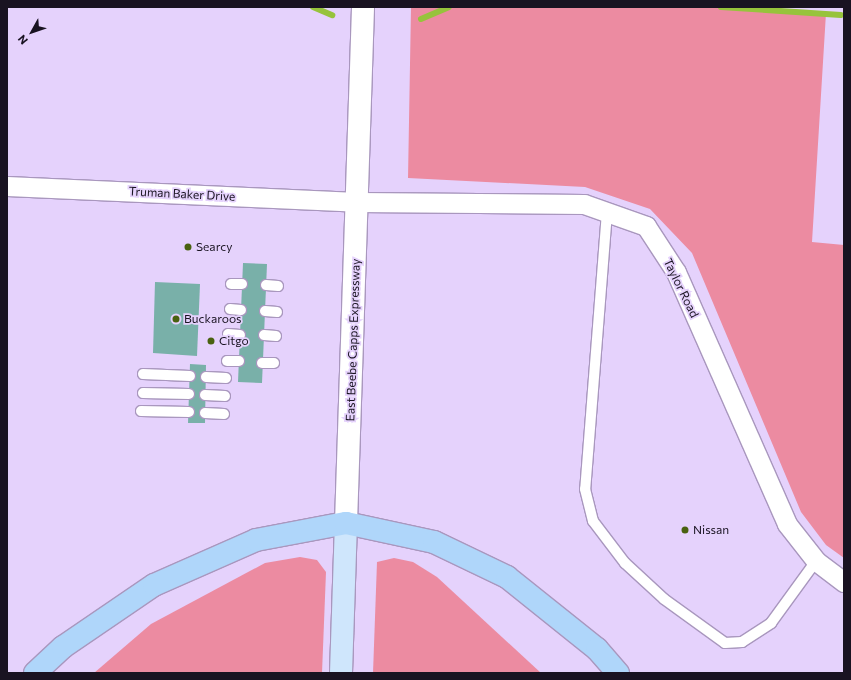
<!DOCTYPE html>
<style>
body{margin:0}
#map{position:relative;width:851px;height:680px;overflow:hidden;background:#e5d2fc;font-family:Commissioner,sans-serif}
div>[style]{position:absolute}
.green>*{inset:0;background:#ec8ba1}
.stream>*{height:6px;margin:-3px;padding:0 3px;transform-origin:3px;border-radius:3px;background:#97c33c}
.building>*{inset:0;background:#79b0a9}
.roads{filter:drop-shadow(1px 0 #a997be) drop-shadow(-1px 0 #a997be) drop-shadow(0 1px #a997be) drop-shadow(0 -1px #a997be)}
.service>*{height:10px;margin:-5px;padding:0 5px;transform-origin:5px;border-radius:5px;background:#fff}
.minor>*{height:19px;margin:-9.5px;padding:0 9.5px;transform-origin:9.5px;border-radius:9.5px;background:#fff}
.secondary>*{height:22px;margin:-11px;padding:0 11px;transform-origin:11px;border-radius:11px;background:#fff}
.primary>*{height:22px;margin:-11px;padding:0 11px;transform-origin:11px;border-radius:11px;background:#cfe6fc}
.motorway>*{height:22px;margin:-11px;padding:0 11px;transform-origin:11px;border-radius:11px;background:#afd6fa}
.dots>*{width:11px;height:11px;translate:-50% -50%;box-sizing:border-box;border:2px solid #e5d2fc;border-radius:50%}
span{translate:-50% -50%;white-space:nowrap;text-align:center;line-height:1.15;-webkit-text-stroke:3.5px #e5d2fc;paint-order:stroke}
.street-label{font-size:12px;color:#191321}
.poi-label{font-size:12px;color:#191321}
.left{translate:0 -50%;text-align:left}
.frame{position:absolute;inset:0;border:8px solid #191321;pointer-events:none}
.north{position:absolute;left:12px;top:12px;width:40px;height:40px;-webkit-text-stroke:3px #e5d2fc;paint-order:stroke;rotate:230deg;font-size:11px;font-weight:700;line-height:16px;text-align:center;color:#191321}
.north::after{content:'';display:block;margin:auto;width:14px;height:18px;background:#191321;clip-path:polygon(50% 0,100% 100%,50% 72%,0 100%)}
</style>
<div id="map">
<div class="green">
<i style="clip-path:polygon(411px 7px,712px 7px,826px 13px,812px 242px,844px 245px,844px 558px,826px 545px,801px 512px,692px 253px,650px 209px,585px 187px,408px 178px)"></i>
<i style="clip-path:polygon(300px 557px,317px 560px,326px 572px,322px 673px,94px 673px,151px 624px,265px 563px)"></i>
<i style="clip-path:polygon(394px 558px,413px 562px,437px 577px,541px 673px,373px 673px,377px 562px)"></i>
</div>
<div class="stream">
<i style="left:313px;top:7px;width:21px;rotate:23deg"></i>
<i style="left:721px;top:7px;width:120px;rotate:3.8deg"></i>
<i style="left:421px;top:19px;width:30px;rotate:-23deg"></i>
</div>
<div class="building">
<i style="clip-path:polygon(243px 263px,267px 264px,262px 383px,238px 382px)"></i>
<i style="clip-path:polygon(155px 282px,200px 284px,197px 356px,153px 353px)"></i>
<i style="clip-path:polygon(190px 364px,206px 365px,205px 423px,188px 423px)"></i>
</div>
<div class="roads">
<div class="service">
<i style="left:607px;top:212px;width:278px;rotate:94.5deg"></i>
<i style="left:585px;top:489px;width:33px;rotate:76deg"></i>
<i style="left:593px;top:521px;width:53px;rotate:52.7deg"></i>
<i style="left:625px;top:563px;width:53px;rotate:42.7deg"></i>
<i style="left:664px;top:599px;width:75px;rotate:35.8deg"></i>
<i style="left:725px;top:643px;width:17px;rotate:-3deg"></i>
<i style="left:742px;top:642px;width:35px;rotate:-33deg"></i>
<i style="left:771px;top:623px;width:77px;rotate:-54deg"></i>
<i style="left:231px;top:284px;width:11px"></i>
<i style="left:266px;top:285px;width:12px;rotate:5deg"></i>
<i style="left:230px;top:309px;width:11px;rotate:5deg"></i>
<i style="left:265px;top:311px;width:12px;rotate:5deg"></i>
<i style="left:228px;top:334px;width:12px;rotate:5deg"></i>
<i style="left:264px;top:335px;width:12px;rotate:5deg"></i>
<i style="left:227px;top:361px;width:12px"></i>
<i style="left:262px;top:363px;width:12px"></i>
<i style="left:143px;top:374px;width:47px;rotate:2.4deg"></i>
<i style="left:206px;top:377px;width:20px;rotate:3deg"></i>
<i style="left:143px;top:393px;width:46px;rotate:1.2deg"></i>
<i style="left:205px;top:395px;width:20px;rotate:3deg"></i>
<i style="left:141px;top:411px;width:48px;rotate:1.2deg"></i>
<i style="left:205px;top:413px;width:19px;rotate:3deg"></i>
</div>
<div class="minor">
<i style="left:7px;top:186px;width:350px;rotate:2.6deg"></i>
<i style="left:357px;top:202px;width:227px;rotate:0.5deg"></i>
<i style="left:584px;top:204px;width:66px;rotate:19.5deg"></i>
<i style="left:646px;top:226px;width:55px;rotate:56.9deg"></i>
<i style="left:676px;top:272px;width:275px;rotate:66.2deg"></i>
<i style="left:787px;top:524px;width:47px;rotate:51.9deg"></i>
<i style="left:816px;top:561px;width:35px;rotate:37deg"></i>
</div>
<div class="secondary">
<i style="left:346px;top:523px;width:516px;rotate:-88.11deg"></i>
</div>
<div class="primary">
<i style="left:341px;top:673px;width:150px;rotate:-88.1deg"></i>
</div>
<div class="motorway">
<i style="left:35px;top:673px;width:38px;rotate:-43deg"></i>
<i style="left:63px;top:647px;width:110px;rotate:-34.3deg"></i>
<i style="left:154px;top:585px;width:111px;rotate:-23.8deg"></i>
<i style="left:256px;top:540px;width:92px;rotate:-10.7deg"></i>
<i style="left:346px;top:523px;width:90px;rotate:12.2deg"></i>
<i style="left:434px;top:542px;width:81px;rotate:25.6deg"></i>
<i style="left:507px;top:577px;width:115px;rotate:38.7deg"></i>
<i style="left:597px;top:649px;width:32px;rotate:49deg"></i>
</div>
</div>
<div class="dots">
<i style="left:188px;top:247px;background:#496110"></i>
<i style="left:176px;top:319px;background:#496110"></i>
<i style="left:211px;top:341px;background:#496110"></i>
<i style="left:685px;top:530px;background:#496110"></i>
</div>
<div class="street-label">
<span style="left:182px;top:194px;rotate:3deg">Truman Baker Drive</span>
<span style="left:681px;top:288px;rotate:64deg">Taylor Road</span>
<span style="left:353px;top:340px;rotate:-88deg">East Beebe Capps Expressway</span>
</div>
<div class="poi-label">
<span class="left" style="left:196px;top:247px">Searcy</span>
<span class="left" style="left:184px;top:319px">Buckaroos</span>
<span class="left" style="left:219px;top:341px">Citgo</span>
<span class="left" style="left:693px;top:530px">Nissan</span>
</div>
<div class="frame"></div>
<div class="north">N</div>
</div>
